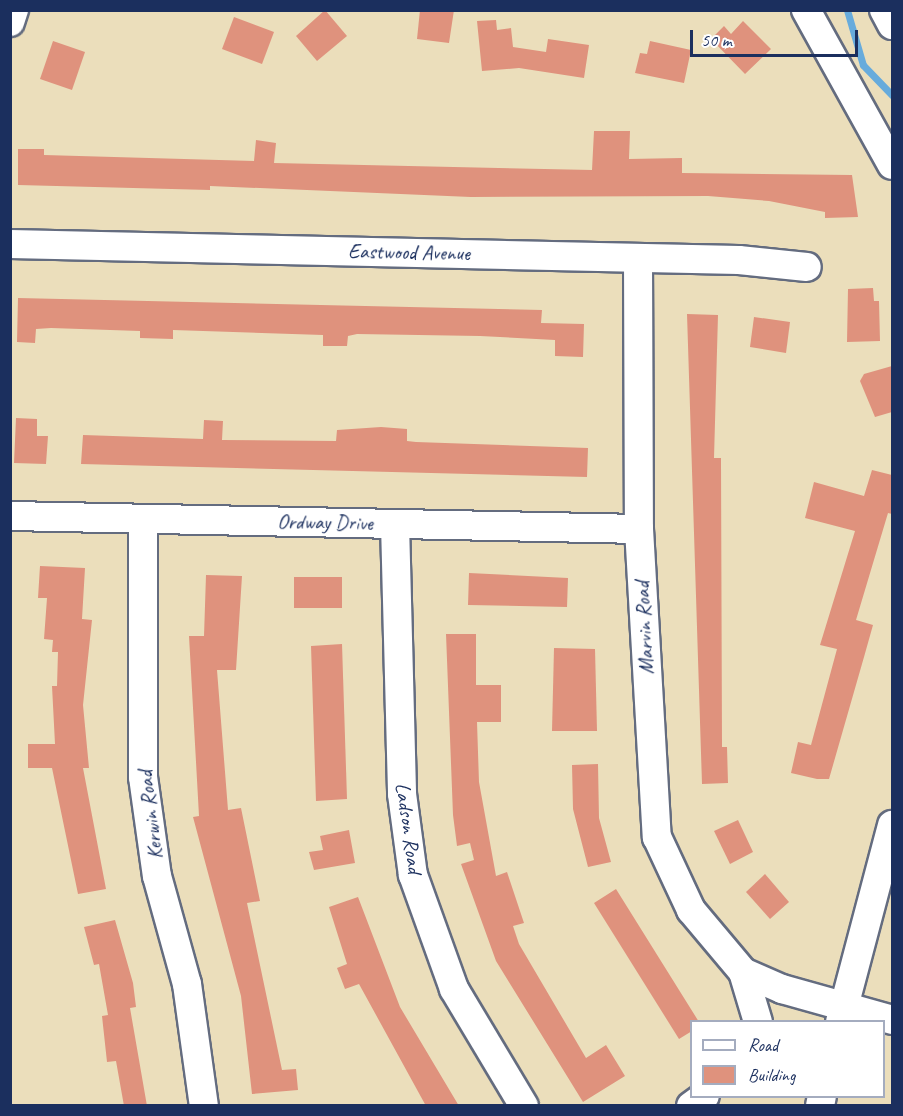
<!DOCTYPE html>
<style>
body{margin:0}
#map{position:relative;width:903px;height:1116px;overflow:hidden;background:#ebdebb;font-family:Caveat,sans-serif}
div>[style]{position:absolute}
.stream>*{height:7px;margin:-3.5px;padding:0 3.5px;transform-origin:3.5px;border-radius:3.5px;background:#67abdc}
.building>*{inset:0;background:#df927d}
.roads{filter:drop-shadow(2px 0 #646c7f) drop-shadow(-2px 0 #646c7f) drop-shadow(0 2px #646c7f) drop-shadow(0 -2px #646c7f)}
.minor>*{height:28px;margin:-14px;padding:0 14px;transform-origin:14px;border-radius:14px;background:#fff}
span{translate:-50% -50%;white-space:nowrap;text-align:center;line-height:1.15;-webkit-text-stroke:4.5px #fff;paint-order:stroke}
.street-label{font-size:21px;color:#1b2f5e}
.frame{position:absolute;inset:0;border:12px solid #1b2f5e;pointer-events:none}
.legend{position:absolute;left:690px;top:1020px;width:195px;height:78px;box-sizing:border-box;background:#fff;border:2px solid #a4acbf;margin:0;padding:8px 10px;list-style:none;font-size:18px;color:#1b2f5e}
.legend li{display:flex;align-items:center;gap:12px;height:30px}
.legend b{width:30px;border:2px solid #a4acbf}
.scale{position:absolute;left:690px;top:30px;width:168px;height:27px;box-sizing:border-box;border:3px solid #1b2f5e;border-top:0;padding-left:8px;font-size:18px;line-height:21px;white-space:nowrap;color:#1b2f5e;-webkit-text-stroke:4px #fff;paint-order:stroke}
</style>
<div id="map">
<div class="stream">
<i style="left:847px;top:10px;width:57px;rotate:73.8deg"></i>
<i style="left:863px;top:65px;width:42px;rotate:46deg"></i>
</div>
<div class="building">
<i style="clip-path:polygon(325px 10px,347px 36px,317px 61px,296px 36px)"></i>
<i style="clip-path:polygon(420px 10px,454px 10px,449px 43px,417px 39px)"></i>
<i style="clip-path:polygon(234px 17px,274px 32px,262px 64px,222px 49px)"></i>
<i style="clip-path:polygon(496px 20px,497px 30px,511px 28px,513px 47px,546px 52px,548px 39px,589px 45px,584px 78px,519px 68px,482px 71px,477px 21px)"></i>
<i style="clip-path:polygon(743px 21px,771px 49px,745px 74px,711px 39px,724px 26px,731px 34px)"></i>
<i style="clip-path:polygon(53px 41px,85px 52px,72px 90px,40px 79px)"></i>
<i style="clip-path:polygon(650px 41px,691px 50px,684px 83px,635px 73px,640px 53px,647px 54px)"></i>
<i style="clip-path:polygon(594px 131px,630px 131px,629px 159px,682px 158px,682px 173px,852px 175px,858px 217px,825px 218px,825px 212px,769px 201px,708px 196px,471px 197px,210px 186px,210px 190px,18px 185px,18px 149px,44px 149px,44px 155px,254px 161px,256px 140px,276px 143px,274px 163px,592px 170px)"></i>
<i style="clip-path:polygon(873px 288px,874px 301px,879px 301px,880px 341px,847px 342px,848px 289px)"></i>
<i style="clip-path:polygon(18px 298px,542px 310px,541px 323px,584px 324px,583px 357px,555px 356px,555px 340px,480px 336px,357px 334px,348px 336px,347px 346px,323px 346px,323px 335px,173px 330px,173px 339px,140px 338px,140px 331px,51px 328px,36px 329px,35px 343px,17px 342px)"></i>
<i style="clip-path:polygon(687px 314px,718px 315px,714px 458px,721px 458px,722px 747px,727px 747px,728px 783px,702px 784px)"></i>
<i style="clip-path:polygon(754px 317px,790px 322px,786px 353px,750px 347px)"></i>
<i style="clip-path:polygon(892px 366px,892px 412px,875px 417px,860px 381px,864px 374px)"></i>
<i style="clip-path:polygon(16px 418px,37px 419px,37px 436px,48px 436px,46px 464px,14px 463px)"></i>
<i style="clip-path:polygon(204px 420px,223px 421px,222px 440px,336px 441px,337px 430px,381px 427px,407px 429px,407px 441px,416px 442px,588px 448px,587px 477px,81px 464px,83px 435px,203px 439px)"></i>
<i style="clip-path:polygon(872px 470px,892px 475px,892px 514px,888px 513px,856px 620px,873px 625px,864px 657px,829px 779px,817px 779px,791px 773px,798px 742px,811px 745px,837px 649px,820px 645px,855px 531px,805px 518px,814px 482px,864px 496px)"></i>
<i style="clip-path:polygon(40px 566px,85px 568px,82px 619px,92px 620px,83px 705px,89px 768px,83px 768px,106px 889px,78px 894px,52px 768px,28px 768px,28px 744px,55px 744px,52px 686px,57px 686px,58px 652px,52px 652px,53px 640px,44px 639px,47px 598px,38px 598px)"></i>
<i style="clip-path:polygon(469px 573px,568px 578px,567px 607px,468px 605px)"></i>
<i style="clip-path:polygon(206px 575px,242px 576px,236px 670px,217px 670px,228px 810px,241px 808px,260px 901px,247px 903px,282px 1070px,296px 1069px,298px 1090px,252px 1094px,241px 996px,193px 817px,199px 816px,189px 636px,204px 636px)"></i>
<i style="clip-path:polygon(294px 577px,342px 577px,342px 608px,294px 608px)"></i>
<i style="clip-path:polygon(446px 634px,476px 634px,476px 685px,501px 685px,501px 722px,477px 722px,479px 782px,496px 876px,507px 872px,524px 923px,513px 926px,519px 944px,586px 1058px,606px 1045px,625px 1076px,583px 1102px,496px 961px,461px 864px,474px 860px,470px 843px,457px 846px,453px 815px)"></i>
<i style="clip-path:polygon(342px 644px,347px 799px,316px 801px,311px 646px)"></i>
<i style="clip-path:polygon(554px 648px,595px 649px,597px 731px,552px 731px)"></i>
<i style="clip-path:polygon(598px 764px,599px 818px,611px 862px,588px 867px,573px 809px,572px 765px)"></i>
<i style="clip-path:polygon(738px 820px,753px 852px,730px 864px,714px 831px)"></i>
<i style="clip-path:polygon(349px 830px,355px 863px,314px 870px,309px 852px,323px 850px,320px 836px)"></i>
<i style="clip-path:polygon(765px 874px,789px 902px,770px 919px,746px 892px)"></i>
<i style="clip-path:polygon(616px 889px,699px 1022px,692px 1022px,692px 1031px,679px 1039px,594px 903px)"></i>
<i style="clip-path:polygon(358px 897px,400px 1007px,459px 1106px,426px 1106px,359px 984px,345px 989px,337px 968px,347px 964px,329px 907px)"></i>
<i style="clip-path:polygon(115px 920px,133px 983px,136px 1007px,130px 1008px,147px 1106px,124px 1106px,116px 1061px,107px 1062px,102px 1016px,108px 1015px,99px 964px,94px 965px,84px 927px)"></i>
</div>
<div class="roads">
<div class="minor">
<i style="left:806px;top:10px;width:177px;rotate:61deg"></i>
<i style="left:884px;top:10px;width:17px;rotate:62deg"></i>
<i style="left:10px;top:22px;width:13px;rotate:-72deg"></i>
<i style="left:10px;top:244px;width:729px;rotate:1.26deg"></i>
<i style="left:739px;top:260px;width:68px;rotate:5.9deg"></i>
<i style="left:638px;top:258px;width:271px;rotate:89.8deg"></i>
<i style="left:639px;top:529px;width:309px;rotate:86.7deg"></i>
<i style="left:657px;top:837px;width:81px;rotate:65deg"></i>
<i style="left:691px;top:910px;width:81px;rotate:50deg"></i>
<i style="left:743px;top:972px;width:43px;rotate:23.6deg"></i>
<i style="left:782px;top:989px;width:114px;rotate:15.7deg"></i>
<i style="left:10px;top:516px;width:629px;rotate:1.18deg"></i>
<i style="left:143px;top:519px;width:258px;rotate:90deg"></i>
<i style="left:143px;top:777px;width:100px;rotate:82deg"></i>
<i style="left:157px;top:876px;width:112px;rotate:74.5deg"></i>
<i style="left:187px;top:984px;width:123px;rotate:82.1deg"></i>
<i style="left:395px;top:524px;width:270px;rotate:88.5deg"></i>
<i style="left:402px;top:794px;width:82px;rotate:82.3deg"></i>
<i style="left:413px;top:875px;width:121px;rotate:70.2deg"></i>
<i style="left:454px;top:989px;width:136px;rotate:59.1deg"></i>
<i style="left:743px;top:972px;width:52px;rotate:73.3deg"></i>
<i style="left:840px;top:1022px;width:204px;rotate:-75.2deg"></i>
<i style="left:691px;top:1106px;width:17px;rotate:-36deg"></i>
<i style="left:820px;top:1106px;width:10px;rotate:-79deg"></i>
</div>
</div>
<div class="street-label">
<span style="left:409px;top:252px;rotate:1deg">Eastwood Avenue</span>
<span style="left:325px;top:522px;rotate:1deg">Ordway Drive</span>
<span style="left:644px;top:628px;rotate:-93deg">Marvin Road</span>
<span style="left:150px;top:815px;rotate:-97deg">Kerwin Road</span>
<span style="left:409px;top:828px;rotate:82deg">Ladson Road</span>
</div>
<div class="frame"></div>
<ul class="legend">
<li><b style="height:8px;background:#fff"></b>Road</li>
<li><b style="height:16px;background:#df927d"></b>Building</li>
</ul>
<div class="scale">50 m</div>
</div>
